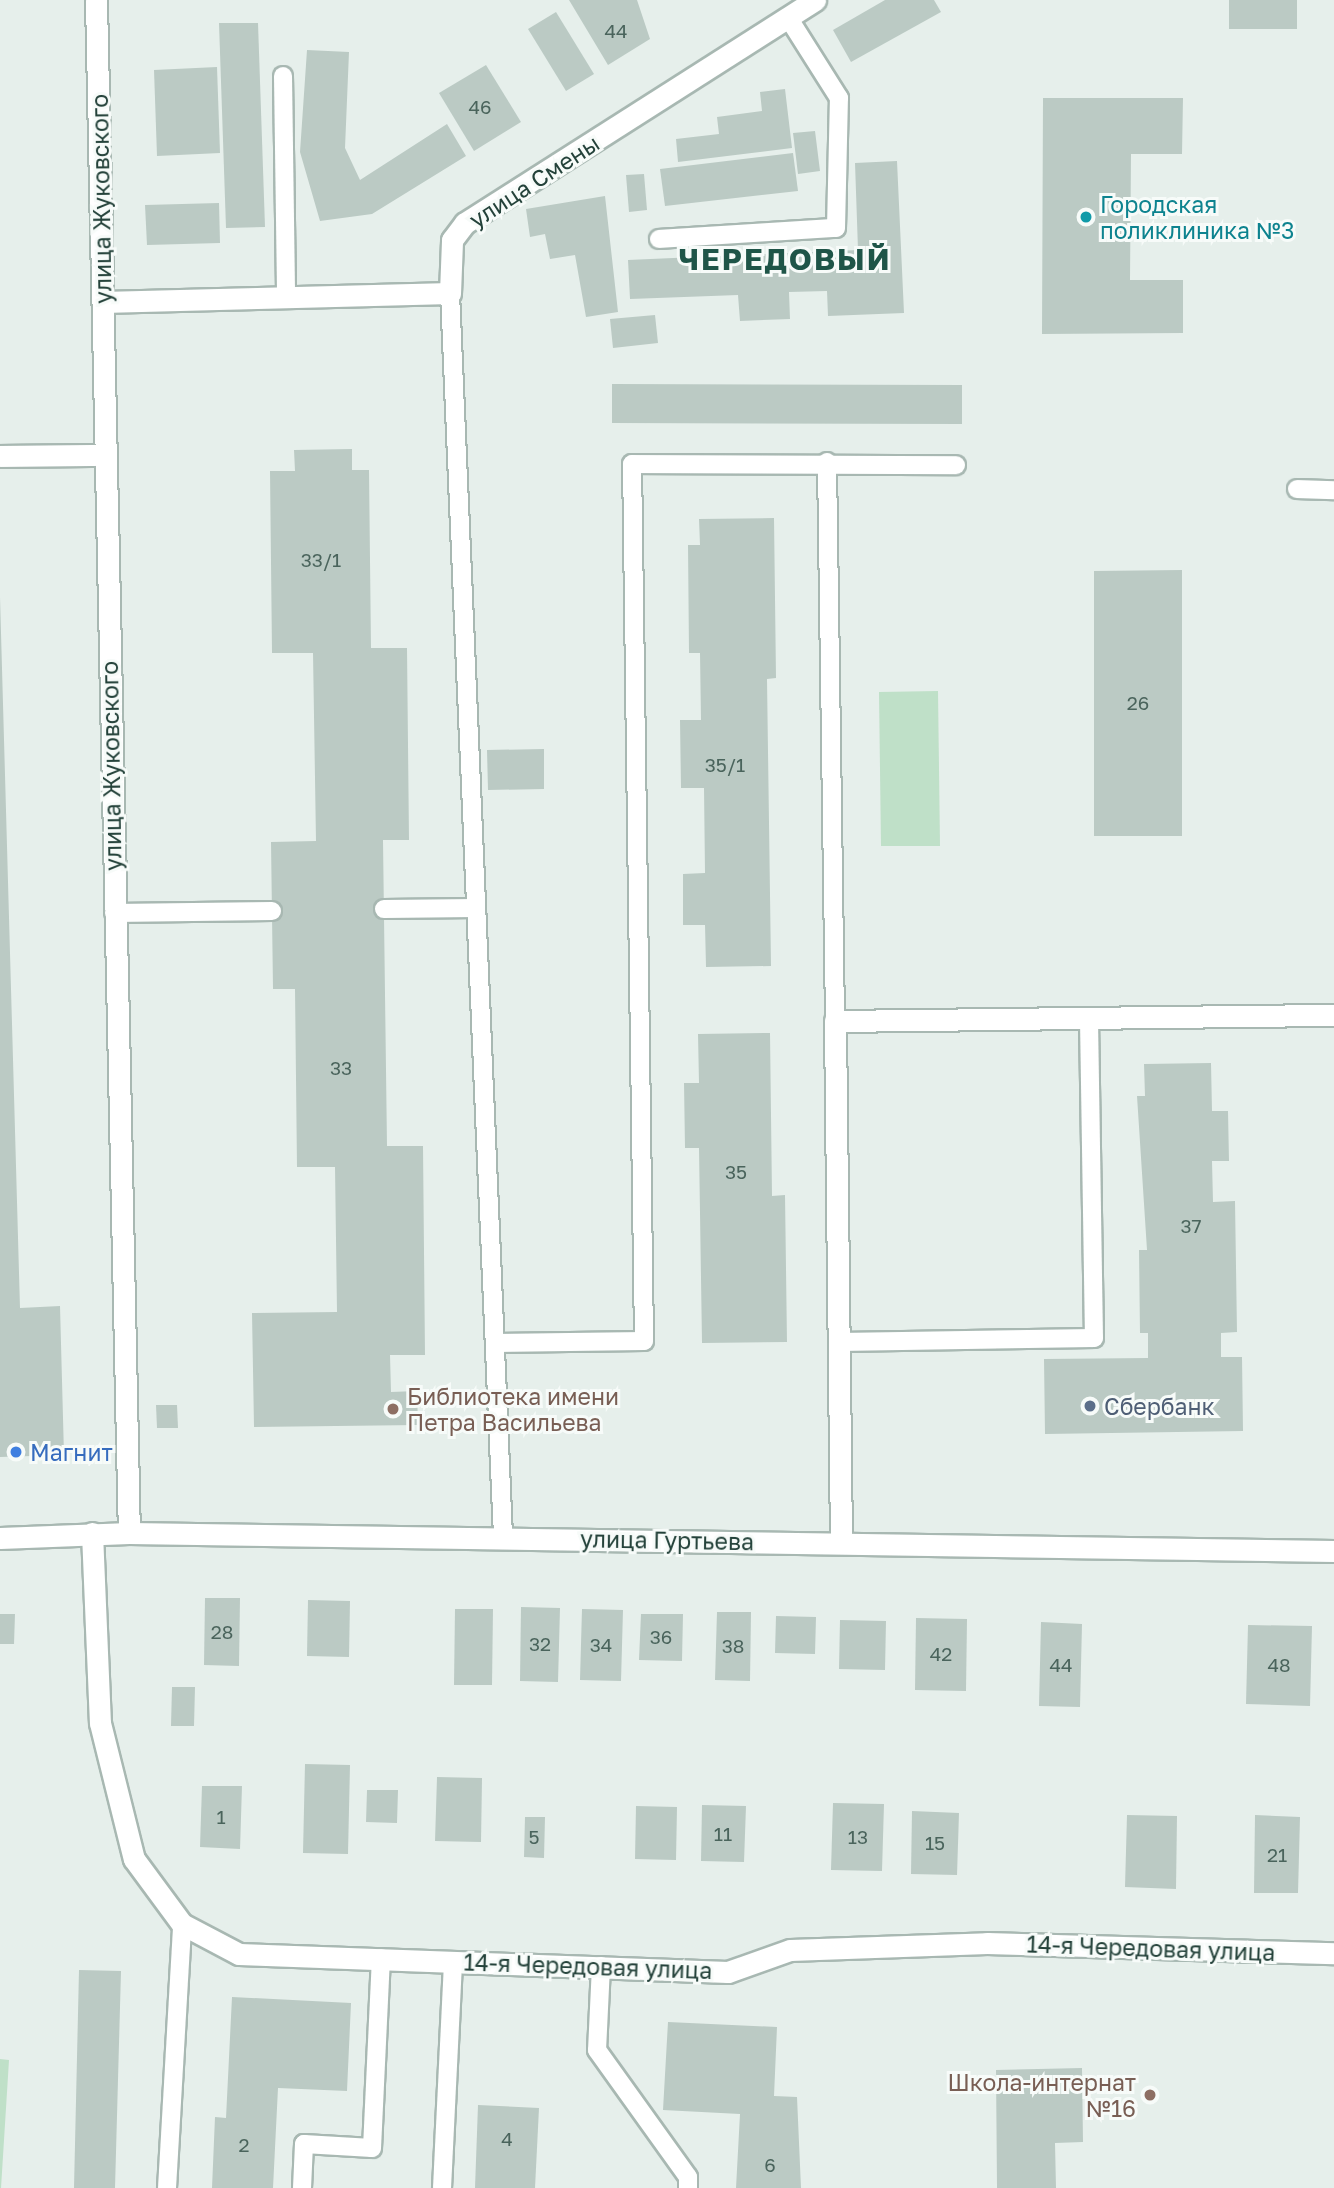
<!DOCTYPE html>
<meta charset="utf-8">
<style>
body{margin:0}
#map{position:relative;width:1334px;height:2188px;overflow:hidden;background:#e6efeb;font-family:"Golos Text",sans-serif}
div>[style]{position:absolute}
.green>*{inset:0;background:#bfe0c8}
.building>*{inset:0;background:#bbcac4}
.roads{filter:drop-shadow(2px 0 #a8b8b2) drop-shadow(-2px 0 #a8b8b2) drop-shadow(0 2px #a8b8b2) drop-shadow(0 -2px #a8b8b2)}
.service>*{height:18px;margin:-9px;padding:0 9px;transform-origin:9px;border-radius:9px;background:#fff}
.minor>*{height:21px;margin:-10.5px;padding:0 10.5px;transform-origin:10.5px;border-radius:10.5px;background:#fff}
.tertiary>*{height:21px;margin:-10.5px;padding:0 10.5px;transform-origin:10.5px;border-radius:10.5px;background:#fff}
.secondary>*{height:21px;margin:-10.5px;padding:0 10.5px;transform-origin:10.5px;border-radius:10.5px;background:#fff}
.dots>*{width:19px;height:19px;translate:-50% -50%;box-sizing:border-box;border:4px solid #f7fbf9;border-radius:50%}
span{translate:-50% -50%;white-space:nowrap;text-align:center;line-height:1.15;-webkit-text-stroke:6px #f7fbf9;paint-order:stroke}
.number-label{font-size:19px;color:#4a645c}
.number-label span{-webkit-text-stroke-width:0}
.street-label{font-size:23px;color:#24423a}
.culture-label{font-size:23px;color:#0d838f}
.left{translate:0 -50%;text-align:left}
.education-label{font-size:23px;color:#785e54}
.right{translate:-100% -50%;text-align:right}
.service-label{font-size:23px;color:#4e5e75}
.shop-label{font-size:23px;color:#366cbe}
.district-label{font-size:30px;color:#1f5548;font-weight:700;letter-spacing:2px}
</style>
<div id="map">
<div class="green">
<i style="clip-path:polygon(938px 691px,940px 846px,881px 846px,879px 692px)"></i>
<i style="clip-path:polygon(0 2059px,9px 2060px,1px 2188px,0 2188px)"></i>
</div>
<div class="building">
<i style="clip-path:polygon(569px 0,637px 0,650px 39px,608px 65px)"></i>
<i style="clip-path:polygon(885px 0,934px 0,941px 12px,851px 62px,833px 30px)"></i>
<i style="clip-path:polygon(1229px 0,1297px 0,1297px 29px,1229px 29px)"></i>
<i style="clip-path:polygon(556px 12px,594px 74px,566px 91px,528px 29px)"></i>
<i style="clip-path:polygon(219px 23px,258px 23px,265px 227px,226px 228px)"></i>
<i style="clip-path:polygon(307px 50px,349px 52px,345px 148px,360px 180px,447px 124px,466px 156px,372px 214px,320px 221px,300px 152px)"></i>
<i style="clip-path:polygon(486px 65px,521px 122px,474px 151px,439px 93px)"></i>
<i style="clip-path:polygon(217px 67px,220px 153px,157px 156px,154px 70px)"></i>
<i style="clip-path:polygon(785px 89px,792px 148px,678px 162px,676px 139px,719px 134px,717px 117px,762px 111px,760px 92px)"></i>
<i style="clip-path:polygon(1043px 98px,1183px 98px,1182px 154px,1131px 154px,1130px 280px,1183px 280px,1183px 333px,1042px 334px)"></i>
<i style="clip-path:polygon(815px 131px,820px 171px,798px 174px,793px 133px)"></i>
<i style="clip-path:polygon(793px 153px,798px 191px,665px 206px,660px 169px)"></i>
<i style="clip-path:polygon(897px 161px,904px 313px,828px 316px,827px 291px,789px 292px,790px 319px,740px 321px,738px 295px,630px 299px,628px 260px,858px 250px,855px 163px)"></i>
<i style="clip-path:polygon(644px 174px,647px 210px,629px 212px,626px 175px)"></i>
<i style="clip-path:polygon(605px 196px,618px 312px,586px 317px,575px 255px,550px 259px,545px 234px,530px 237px,526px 209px)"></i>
<i style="clip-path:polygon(219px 203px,220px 243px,147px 245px,145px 205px)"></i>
<i style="clip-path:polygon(655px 315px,658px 343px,613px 348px,610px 319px)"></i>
<i style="clip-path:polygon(612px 384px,962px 385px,962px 424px,612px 423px)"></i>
<i style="clip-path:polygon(352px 449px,352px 470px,369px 470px,371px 648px,407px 648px,409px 840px,383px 840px,387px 1146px,423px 1146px,425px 1355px,390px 1355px,391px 1392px,417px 1391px,418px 1425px,254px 1427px,252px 1313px,337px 1312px,335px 1167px,297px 1167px,295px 989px,273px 989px,271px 842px,316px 841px,313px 653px,272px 653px,270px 471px,295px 471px,294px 450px)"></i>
<i style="clip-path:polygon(774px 518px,776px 678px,767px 679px,771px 966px,706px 967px,705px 925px,683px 925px,683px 874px,705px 873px,704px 788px,681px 788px,680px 720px,701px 720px,700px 653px,689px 653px,688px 545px,700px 545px,699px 519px)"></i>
<i style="clip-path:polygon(1182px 570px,1182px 836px,1094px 836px,1094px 571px)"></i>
<i style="clip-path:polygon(0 597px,20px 1308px,60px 1306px,64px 1455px,0 1457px)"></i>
<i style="clip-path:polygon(544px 749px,544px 789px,488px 790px,487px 750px)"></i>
<i style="clip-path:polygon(770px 1033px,772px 1196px,785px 1195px,787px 1342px,702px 1343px,699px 1148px,685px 1148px,684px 1083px,699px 1083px,698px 1034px)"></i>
<i style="clip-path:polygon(1211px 1063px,1212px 1111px,1228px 1111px,1229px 1161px,1212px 1161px,1213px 1202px,1235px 1201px,1237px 1332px,1221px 1333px,1221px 1357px,1242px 1357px,1243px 1431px,1045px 1434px,1044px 1359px,1148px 1358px,1148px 1333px,1140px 1333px,1139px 1250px,1147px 1250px,1137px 1096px,1145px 1096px,1144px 1064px)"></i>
<i style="clip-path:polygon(156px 1405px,177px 1405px,178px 1428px,157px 1428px)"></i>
<i style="clip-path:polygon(205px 1598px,240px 1598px,239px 1666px,204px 1665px)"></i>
<i style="clip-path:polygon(308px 1600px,350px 1601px,349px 1657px,307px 1656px)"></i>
<i style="clip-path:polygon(521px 1607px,560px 1608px,558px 1682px,520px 1681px)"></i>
<i style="clip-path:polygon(455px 1609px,493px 1609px,492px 1685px,454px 1685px)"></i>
<i style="clip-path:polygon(582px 1609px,623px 1610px,621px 1681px,580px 1680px)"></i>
<i style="clip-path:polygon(717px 1612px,751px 1612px,750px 1681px,715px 1680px)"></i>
<i style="clip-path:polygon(0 1614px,15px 1614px,14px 1644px,0 1644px)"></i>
<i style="clip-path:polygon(641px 1614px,683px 1614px,682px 1661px,639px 1660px)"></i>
<i style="clip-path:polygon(776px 1616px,816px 1617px,815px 1654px,775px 1653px)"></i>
<i style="clip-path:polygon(916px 1618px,967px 1619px,966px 1691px,915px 1690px)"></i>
<i style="clip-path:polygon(840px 1620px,886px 1621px,885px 1670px,839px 1669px)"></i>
<i style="clip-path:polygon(1041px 1622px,1082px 1624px,1080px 1707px,1039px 1706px)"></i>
<i style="clip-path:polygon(1248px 1625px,1312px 1626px,1310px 1706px,1246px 1704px)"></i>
<i style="clip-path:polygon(172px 1687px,195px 1687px,194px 1726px,171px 1726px)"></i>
<i style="clip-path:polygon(305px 1764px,350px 1765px,348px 1854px,303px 1853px)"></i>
<i style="clip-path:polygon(437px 1777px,482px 1778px,481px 1842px,435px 1841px)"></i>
<i style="clip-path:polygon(202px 1786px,242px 1786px,240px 1849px,200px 1847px)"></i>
<i style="clip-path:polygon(367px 1790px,398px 1790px,397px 1823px,366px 1822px)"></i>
<i style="clip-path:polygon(833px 1803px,884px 1804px,882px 1871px,831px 1870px)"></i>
<i style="clip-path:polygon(702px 1805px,746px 1806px,744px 1862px,701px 1861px)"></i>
<i style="clip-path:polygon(636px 1806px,677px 1807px,676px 1860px,635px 1859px)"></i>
<i style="clip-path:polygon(912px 1811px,959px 1813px,957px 1875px,911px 1874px)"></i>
<i style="clip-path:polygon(1127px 1815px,1177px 1816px,1176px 1889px,1125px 1887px)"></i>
<i style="clip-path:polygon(1255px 1815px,1300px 1817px,1298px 1893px,1254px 1893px)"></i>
<i style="clip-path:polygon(525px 1817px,545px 1817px,544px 1858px,524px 1857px)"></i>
<i style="clip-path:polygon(79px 1970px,121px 1971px,115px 2188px,74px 2188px)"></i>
<i style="clip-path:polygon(232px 1997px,351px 2003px,347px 2091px,278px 2088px,273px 2188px,212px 2188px,215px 2117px,226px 2118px)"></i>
<i style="clip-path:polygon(668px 2022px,777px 2027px,774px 2096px,797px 2097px,801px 2188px,736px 2188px,740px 2114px,663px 2110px)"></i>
<i style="clip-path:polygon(1082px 2068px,1083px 2142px,1055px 2143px,1056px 2188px,997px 2188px,996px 2070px)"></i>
<i style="clip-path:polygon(478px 2105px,539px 2108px,535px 2188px,475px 2188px)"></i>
</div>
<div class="roads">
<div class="service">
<i style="left:283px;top:76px;width:222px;rotate:89.2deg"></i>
<i style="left:659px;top:239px;width:177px;rotate:-3.6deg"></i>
<i style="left:836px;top:228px;width:130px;rotate:-88.7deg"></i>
<i style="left:839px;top:98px;width:93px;rotate:-122.3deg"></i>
<i style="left:450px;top:293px;width:1245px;rotate:87.56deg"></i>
<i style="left:827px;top:462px;width:559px;rotate:89.18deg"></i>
<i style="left:1297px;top:489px;width:37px;rotate:2deg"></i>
<i style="left:384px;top:909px;width:92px;rotate:-0.6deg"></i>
<i style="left:114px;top:913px;width:158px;rotate:-0.7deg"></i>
<i style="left:839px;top:1342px;width:255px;rotate:-0.9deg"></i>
<i style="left:1094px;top:1338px;width:321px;rotate:-90.9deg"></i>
<i style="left:495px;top:1343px;width:149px;rotate:-0.8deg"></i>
<i style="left:644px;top:1341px;width:877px;rotate:-90.78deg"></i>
<i style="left:632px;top:464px;width:324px;rotate:0.2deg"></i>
<i style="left:601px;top:1966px;width:84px;rotate:92.7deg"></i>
<i style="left:597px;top:2050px;width:156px;rotate:54.4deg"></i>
<i style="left:688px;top:2177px;width:11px;rotate:90deg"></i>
<i style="left:167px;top:2188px;width:264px;rotate:-86.7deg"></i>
<i style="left:302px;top:2188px;width:44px;rotate:-87.4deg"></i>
<i style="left:304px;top:2144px;width:68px;rotate:3.4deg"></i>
<i style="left:372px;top:2148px;width:190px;rotate:-87.3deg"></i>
<i style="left:442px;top:2188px;width:227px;rotate:-87.2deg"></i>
</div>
<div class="minor">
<i style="left:103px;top:302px;width:347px;rotate:-1.5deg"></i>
<i style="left:450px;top:293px;width:53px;rotate:-87.8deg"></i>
<i style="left:452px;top:240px;width:21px;rotate:-53deg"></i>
<i style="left:465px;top:223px;width:415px;rotate:-32.5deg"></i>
<i style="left:0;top:456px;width:104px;rotate:-0.6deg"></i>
<i style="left:92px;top:1533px;width:190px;rotate:87.6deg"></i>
<i style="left:100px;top:1723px;width:140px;rotate:76deg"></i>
<i style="left:134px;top:1859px;width:81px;rotate:53.6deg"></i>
<i style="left:182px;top:1924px;width:64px;rotate:27.8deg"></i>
<i style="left:239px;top:1954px;width:489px;rotate:2.1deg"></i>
<i style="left:728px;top:1972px;width:66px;rotate:-19.5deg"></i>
<i style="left:790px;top:1950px;width:197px;rotate:-2deg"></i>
<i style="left:987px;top:1943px;width:347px;rotate:1.7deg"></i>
<i style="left:841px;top:1543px;width:522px;rotate:-90.66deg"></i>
<i style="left:835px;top:1021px;width:499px;rotate:-0.7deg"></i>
</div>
<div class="tertiary">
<i style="left:96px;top:0;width:1533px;rotate:88.77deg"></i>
</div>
<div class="secondary">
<i style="left:0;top:1538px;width:129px;rotate:-2.2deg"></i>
<i style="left:129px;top:1533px;width:1205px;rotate:0.86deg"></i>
</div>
</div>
<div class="dots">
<i style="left:1086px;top:217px;background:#0f9aa8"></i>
<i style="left:1090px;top:1406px;background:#5c6f8a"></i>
<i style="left:393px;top:1409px;background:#8d6e63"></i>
<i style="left:16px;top:1452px;background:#3f7fe0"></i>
<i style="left:1150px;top:2095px;background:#8d6e63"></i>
</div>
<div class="number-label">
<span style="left:616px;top:31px">44</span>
<span style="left:480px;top:107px">46</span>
<span style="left:321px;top:560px">33/1</span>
<span style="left:1138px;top:703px">26</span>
<span style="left:725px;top:765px">35/1</span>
<span style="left:341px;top:1068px">33</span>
<span style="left:736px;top:1172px">35</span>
<span style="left:1191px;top:1226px">37</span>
<span style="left:222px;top:1632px">28</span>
<span style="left:661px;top:1637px">36</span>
<span style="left:540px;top:1644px">32</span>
<span style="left:601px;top:1645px">34</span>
<span style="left:733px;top:1646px">38</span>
<span style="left:941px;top:1654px">42</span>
<span style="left:1061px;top:1665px">44</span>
<span style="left:1279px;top:1665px">48</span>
<span style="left:221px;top:1817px">1</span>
<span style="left:723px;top:1834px">11</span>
<span style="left:534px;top:1837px">5</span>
<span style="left:858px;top:1837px">13</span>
<span style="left:935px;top:1843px">15</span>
<span style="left:1277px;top:1855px">21</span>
<span style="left:507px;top:2139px">4</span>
<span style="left:244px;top:2145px">2</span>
<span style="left:770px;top:2165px">6</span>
</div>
<div class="street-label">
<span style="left:534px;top:181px;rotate:-33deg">улица Смены</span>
<span style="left:101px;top:199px;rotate:-91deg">улица Жуковского</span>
<span style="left:111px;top:766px;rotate:-91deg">улица Жуковского</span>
<span style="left:667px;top:1540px;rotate:1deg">улица Гуртьева</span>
<span style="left:1151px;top:1948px;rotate:2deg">14-я Чередовая улица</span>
<span style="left:588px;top:1966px;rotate:2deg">14-я Чередовая улица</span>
</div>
<div class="culture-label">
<span class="left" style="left:1100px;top:217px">Городская<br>поликлиника №3</span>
</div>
<div class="education-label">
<span class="left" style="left:407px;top:1409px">Библиотека имени<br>Петра Васильева</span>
<span class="right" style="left:1136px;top:2095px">Школа-интернат<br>№16</span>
</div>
<div class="service-label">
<span class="left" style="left:1104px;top:1406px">Сбербанк</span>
</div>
<div class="shop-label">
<span class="left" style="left:30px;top:1452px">Магнит</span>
</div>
<div class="district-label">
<span style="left:785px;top:259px">ЧЕРЕДОВЫЙ</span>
</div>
</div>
